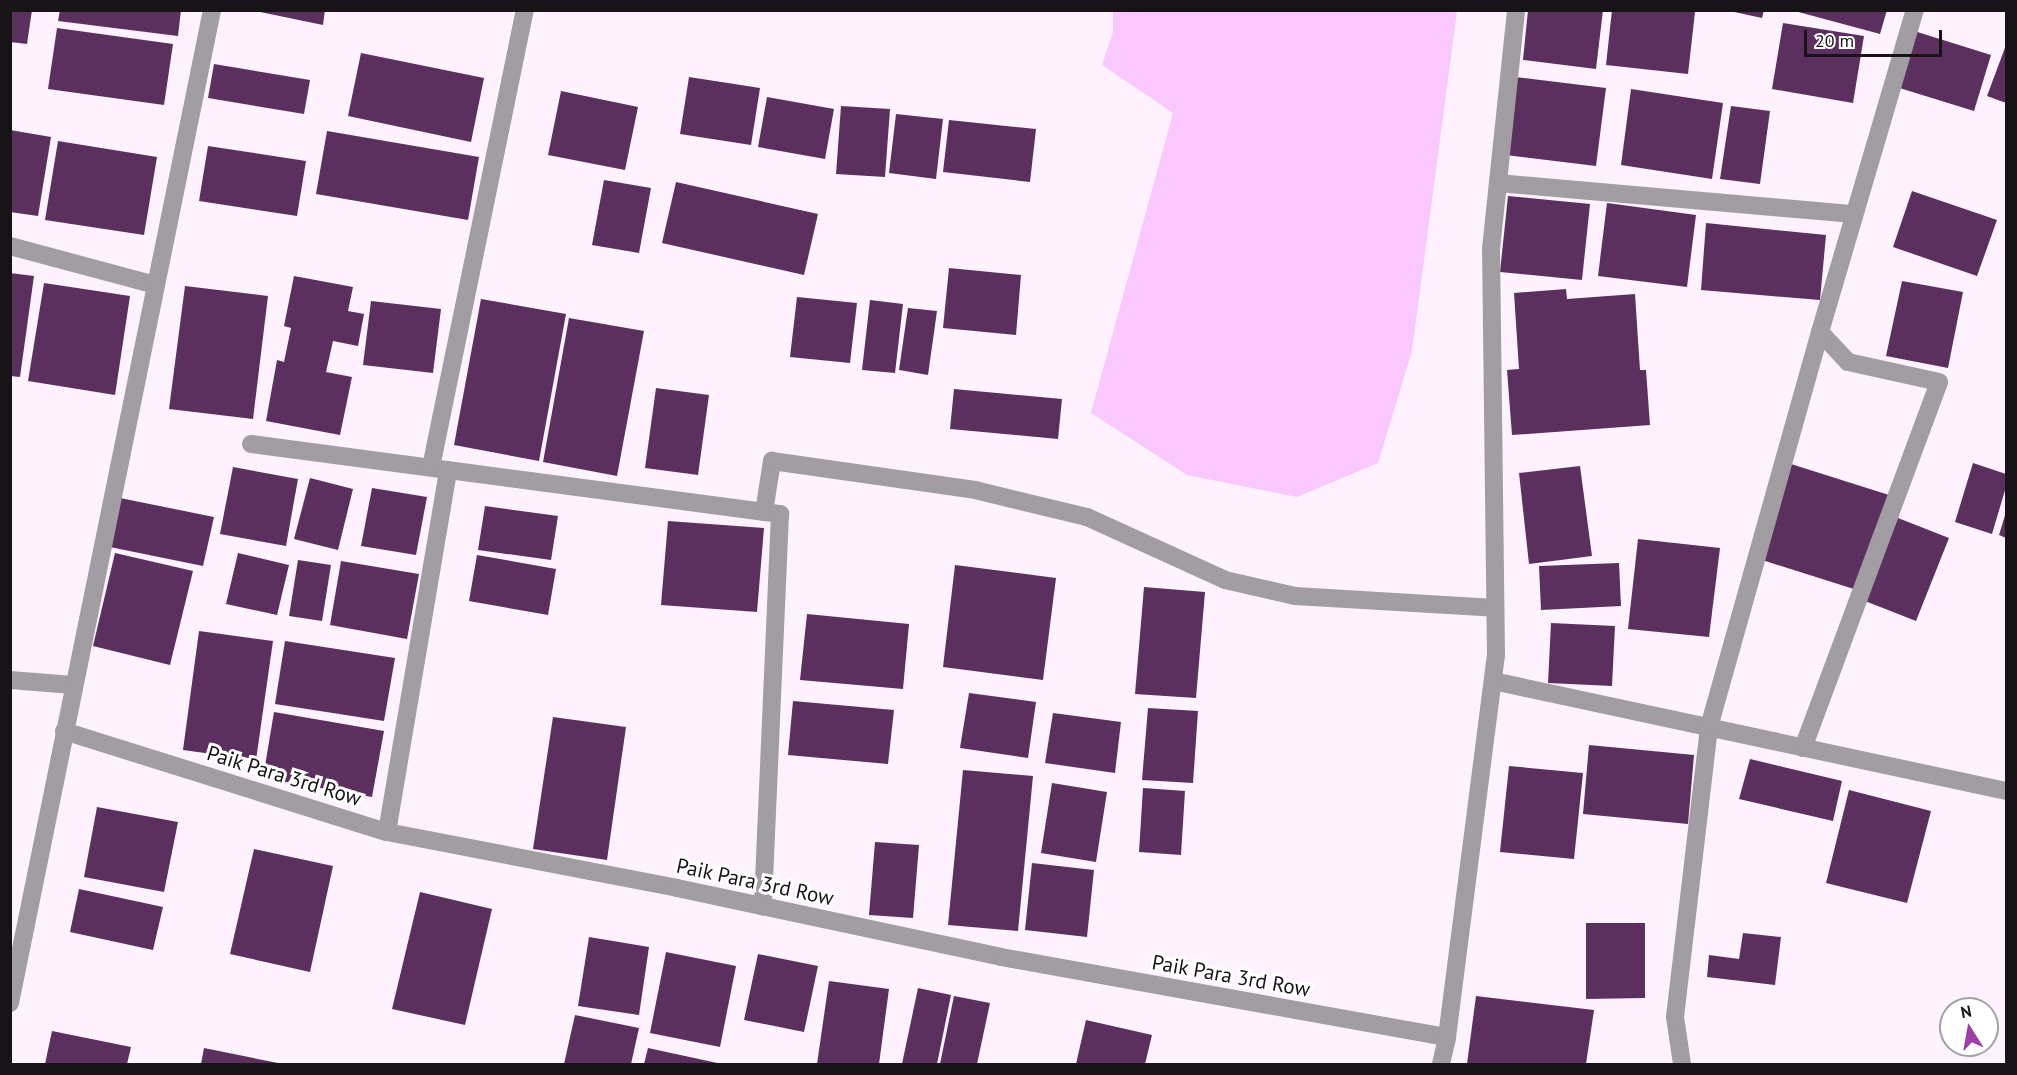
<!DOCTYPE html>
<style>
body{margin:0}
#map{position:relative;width:2017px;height:1075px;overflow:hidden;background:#fdf2fe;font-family:"PT Sans",sans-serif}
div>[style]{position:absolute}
.water>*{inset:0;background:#fbc7ff}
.building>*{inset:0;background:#5b305f}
.minor>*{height:18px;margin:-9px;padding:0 9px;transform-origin:9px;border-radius:9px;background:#a19da2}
span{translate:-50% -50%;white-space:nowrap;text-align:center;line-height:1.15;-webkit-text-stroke:6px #fff;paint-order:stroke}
.street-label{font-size:21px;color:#171317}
.frame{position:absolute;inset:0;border:12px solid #171317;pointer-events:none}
.north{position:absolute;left:1939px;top:997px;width:60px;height:60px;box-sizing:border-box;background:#fff;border:2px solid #a2a1a2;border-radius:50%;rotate:349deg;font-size:16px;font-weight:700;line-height:24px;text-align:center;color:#171317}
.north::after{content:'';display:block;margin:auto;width:21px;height:27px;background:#9d3ea6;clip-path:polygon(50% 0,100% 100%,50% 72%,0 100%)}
.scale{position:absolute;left:1804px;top:30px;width:138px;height:27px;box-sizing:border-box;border:3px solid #171317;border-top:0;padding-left:8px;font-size:18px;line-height:21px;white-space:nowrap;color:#171317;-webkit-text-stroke:4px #fff;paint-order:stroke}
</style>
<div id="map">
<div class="water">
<i style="clip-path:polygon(1113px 11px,1457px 11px,1412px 351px,1378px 463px,1297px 497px,1187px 475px,1091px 413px,1173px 113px,1102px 65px,1113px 32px)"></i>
</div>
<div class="building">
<i style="clip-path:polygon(10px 10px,32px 10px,27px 44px,10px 42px)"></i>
<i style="clip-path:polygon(60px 10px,181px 10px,178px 36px,58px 21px)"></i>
<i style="clip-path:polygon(250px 10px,325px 10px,323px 25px)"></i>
<i style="clip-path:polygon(1528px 10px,1603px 10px,1596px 69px,1523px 60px)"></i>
<i style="clip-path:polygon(1612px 10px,1695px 12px,1688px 74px,1606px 65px)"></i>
<i style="clip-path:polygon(1725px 10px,1764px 10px,1762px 18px)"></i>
<i style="clip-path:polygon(1791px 10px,1887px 10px,1880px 34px)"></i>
<i style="clip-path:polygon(1783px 23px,1864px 36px,1853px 103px,1772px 89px)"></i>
<i style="clip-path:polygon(57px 28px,173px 44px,164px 105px,48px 89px)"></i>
<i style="clip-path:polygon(1911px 30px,1991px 55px,1974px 111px,1893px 86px)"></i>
<i style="clip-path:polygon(2006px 45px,2006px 103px,1987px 96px)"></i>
<i style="clip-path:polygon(361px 53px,484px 78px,471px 142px,348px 116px)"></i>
<i style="clip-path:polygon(214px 64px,310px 80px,304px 114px,208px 98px)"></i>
<i style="clip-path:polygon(689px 77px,760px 88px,751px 145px,680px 134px)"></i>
<i style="clip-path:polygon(1515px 77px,1606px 88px,1596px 166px,1506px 155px)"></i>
<i style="clip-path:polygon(1631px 89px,1723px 103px,1712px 179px,1621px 165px)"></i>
<i style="clip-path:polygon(561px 91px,638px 107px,625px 170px,548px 155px)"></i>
<i style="clip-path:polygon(767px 97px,834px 109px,825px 159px,758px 147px)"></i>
<i style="clip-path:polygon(841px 106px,890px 109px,885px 177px,836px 174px)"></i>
<i style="clip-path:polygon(1731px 106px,1770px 111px,1760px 184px,1720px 179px)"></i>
<i style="clip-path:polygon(896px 114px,943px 119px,936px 179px,889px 173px)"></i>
<i style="clip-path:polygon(949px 120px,1036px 129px,1030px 182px,943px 172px)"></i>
<i style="clip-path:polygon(10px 130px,51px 137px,38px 216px,10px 212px)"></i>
<i style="clip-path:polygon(327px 131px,479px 157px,468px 220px,316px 194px)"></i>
<i style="clip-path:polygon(58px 141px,157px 157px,144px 235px,45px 220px)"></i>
<i style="clip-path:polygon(208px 146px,306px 161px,297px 216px,199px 201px)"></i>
<i style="clip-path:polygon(604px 180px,651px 188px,639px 253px,592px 245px)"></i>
<i style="clip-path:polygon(676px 182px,818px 214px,804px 275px,662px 243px)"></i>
<i style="clip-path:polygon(1912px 191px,1997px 220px,1977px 276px,1893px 247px)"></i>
<i style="clip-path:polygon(1508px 196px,1590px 204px,1582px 280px,1500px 272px)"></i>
<i style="clip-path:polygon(1607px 203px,1696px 215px,1687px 287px,1598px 276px)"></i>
<i style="clip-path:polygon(1706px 223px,1826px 235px,1820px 300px,1701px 290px)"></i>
<i style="clip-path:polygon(949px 268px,1021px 275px,1016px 335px,943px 328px)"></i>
<i style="clip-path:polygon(10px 273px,34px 276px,20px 377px,10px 376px)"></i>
<i style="clip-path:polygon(294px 276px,353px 287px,348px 311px,364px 314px,358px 346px,333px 341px,326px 372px,352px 377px,340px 435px,266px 421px,277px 360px,284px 362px,291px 328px,284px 326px)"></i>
<i style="clip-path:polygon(1902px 281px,1963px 292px,1948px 368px,1886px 356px)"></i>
<i style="clip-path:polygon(44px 283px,130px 296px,115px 395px,28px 381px)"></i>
<i style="clip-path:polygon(185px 286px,268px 296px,253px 419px,169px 409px)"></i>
<i style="clip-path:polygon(1566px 289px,1567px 299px,1635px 294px,1640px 370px,1646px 370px,1650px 425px,1512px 435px,1507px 370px,1519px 369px,1514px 293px)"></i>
<i style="clip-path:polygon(797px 297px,857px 303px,850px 363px,790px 357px)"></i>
<i style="clip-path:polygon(481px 299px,566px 314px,539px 461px,454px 445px)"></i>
<i style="clip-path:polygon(870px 300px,903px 304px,895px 373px,862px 370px)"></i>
<i style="clip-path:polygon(371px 301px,441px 309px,433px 373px,363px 365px)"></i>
<i style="clip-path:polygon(908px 308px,937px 311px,928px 375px,899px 370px)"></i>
<i style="clip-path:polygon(569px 318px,644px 331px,617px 476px,543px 462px)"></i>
<i style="clip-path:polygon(656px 388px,709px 395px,698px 475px,645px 468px)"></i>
<i style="clip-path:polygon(954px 389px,1062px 399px,1058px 439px,950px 429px)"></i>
<i style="clip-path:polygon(1973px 463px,2006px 474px,2006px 487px,1992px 534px,1955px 522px)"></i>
<i style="clip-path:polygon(1791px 464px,1889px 495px,1857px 590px,1759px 559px)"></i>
<i style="clip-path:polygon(1580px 466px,1592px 556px,1529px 564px,1519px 473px)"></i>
<i style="clip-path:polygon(233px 467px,298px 479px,286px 546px,220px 534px)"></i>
<i style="clip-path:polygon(310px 478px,353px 489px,338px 550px,294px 539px)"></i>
<i style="clip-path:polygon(372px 488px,427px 497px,416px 555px,361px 546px)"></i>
<i style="clip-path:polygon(120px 498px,214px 517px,203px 566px,110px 547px)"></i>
<i style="clip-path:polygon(485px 506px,558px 516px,551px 560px,478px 550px)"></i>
<i style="clip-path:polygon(2006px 512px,2006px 538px,1999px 535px)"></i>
<i style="clip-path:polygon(1898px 518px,1949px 538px,1916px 621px,1865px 601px)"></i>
<i style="clip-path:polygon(668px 521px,764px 528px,757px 612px,661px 605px)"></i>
<i style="clip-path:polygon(1638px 539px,1720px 548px,1709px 637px,1628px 629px)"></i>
<i style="clip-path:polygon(115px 553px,193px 571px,170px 665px,93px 646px)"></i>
<i style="clip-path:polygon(238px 553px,289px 565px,277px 615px,226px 604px)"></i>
<i style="clip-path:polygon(477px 555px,556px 569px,548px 615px,469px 601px)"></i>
<i style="clip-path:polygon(298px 560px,331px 565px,322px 621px,289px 616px)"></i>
<i style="clip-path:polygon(341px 561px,419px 574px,407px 639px,330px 625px)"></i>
<i style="clip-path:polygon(1619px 563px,1621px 606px,1541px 610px,1539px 566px)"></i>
<i style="clip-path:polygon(955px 565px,1056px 578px,1043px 680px,943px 667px)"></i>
<i style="clip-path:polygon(1144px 587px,1205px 592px,1196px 698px,1135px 694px)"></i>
<i style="clip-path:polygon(807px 614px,909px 624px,903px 689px,800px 680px)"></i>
<i style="clip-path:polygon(1551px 623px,1615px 626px,1612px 686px,1548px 683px)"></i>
<i style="clip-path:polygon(199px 631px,273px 641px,256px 760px,183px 750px)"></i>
<i style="clip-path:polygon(285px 641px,395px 658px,384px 721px,275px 704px)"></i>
<i style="clip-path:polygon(969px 693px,1036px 702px,1028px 758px,960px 748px)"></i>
<i style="clip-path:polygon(793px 701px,894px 710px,888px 764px,788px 755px)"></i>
<i style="clip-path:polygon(1148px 708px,1198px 711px,1193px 783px,1142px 780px)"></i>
<i style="clip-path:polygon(274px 712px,384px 731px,372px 797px,263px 778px)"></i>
<i style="clip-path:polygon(1053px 713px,1121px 722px,1115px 773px,1045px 763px)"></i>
<i style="clip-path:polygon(553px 717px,626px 727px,607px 860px,533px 849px)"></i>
<i style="clip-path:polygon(1589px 745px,1694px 755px,1688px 824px,1583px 814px)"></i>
<i style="clip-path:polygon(1750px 759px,1842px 781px,1833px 821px,1739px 799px)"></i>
<i style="clip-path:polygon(1509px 766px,1583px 773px,1574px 859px,1500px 852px)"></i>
<i style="clip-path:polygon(963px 770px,1033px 776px,1018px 931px,948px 925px)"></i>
<i style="clip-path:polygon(1052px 783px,1107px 792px,1096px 862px,1041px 853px)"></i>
<i style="clip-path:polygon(1143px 788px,1185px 791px,1181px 855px,1139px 852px)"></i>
<i style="clip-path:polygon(1849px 790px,1931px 811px,1907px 903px,1826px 883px)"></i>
<i style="clip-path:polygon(97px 807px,178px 822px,164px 892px,84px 877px)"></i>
<i style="clip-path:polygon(875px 842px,919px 845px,913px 918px,869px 915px)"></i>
<i style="clip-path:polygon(254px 849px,333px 866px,310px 972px,230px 954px)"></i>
<i style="clip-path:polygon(1032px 863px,1094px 870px,1087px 937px,1025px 930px)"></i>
<i style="clip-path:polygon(79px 889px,163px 907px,153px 950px,70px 932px)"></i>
<i style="clip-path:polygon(420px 892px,492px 909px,465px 1025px,392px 1009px)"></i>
<i style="clip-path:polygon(1586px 923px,1645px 923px,1645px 998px,1586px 999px)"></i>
<i style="clip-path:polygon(1743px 933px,1781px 937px,1775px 985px,1707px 977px,1709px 955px,1739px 959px)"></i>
<i style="clip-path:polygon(589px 937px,649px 947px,639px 1015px,578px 1006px)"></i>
<i style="clip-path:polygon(666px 952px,736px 966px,720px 1047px,650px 1033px)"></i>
<i style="clip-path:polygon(758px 954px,818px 966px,804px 1032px,744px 1020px)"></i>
<i style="clip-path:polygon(829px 981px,889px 989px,879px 1064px,817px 1064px)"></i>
<i style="clip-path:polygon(918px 988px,951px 995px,937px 1064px,902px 1064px)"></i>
<i style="clip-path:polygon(954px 996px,990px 1003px,977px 1064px,940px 1064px)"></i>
<i style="clip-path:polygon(1476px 996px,1594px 1010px,1586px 1064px,1467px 1064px)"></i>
<i style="clip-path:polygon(575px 1015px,639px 1028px,631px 1064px,564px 1064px)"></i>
<i style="clip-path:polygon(1086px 1020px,1152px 1035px,1145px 1064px,1076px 1064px)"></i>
<i style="clip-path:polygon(52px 1031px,131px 1047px,127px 1064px,45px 1064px)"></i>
<i style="clip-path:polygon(204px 1048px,278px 1063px,278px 1064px,201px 1064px)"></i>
<i style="clip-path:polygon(648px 1048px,722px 1064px,644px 1064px)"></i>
</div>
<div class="minor">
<i style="left:1498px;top:183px;width:357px;rotate:5deg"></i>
<i style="left:10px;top:246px;width:151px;rotate:15deg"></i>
<i style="left:251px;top:444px;width:534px;rotate:7.54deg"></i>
<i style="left:780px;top:514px;width:393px;rotate:92.5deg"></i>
<i style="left:431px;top:467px;width:467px;rotate:-78.4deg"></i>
<i style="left:764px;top:512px;width:52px;rotate:-81.1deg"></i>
<i style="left:772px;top:461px;width:205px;rotate:8.1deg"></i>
<i style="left:975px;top:490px;width:115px;rotate:13.6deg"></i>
<i style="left:1087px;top:517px;width:152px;rotate:24.5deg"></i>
<i style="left:1225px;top:580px;width:72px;rotate:12.9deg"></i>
<i style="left:1295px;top:596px;width:200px;rotate:3.4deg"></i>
<i style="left:10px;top:680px;width:63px;rotate:4.5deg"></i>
<i style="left:1493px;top:681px;width:525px;rotate:12.1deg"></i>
<i style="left:64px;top:731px;width:338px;rotate:17.4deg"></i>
<i style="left:387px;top:832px;width:295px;rotate:10.9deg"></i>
<i style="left:677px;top:888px;width:331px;rotate:12deg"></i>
<i style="left:1001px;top:957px;width:453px;rotate:10.2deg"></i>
<i style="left:1803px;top:748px;width:390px;rotate:-69.6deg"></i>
<i style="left:1939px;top:382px;width:93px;rotate:-167.6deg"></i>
<i style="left:1848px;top:362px;width:41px;rotate:-133deg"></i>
<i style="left:1820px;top:332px;width:336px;rotate:-73.6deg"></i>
<i style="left:387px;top:832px;width:367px;rotate:-80.4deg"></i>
<i style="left:10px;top:1003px;width:1013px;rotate:-78.5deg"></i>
<i style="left:1441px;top:1064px;width:28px;rotate:-77deg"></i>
<i style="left:1447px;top:1037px;width:384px;rotate:-82.7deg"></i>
<i style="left:1496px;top:656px;width:407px;rotate:-90.7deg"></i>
<i style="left:1491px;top:249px;width:240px;rotate:-84deg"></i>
<i style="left:1682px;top:1064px;width:48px;rotate:-98.5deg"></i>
<i style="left:1675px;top:1017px;width:292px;rotate:-83.3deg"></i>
<i style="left:1709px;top:727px;width:410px;rotate:-74.3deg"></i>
</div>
<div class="street-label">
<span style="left:284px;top:776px;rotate:17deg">Paik Para 3rd Row</span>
<span style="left:755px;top:882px;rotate:12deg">Paik Para 3rd Row</span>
<span style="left:1231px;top:976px;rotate:10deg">Paik Para 3rd Row</span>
</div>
<div class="frame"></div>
<div class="north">N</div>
<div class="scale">20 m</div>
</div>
